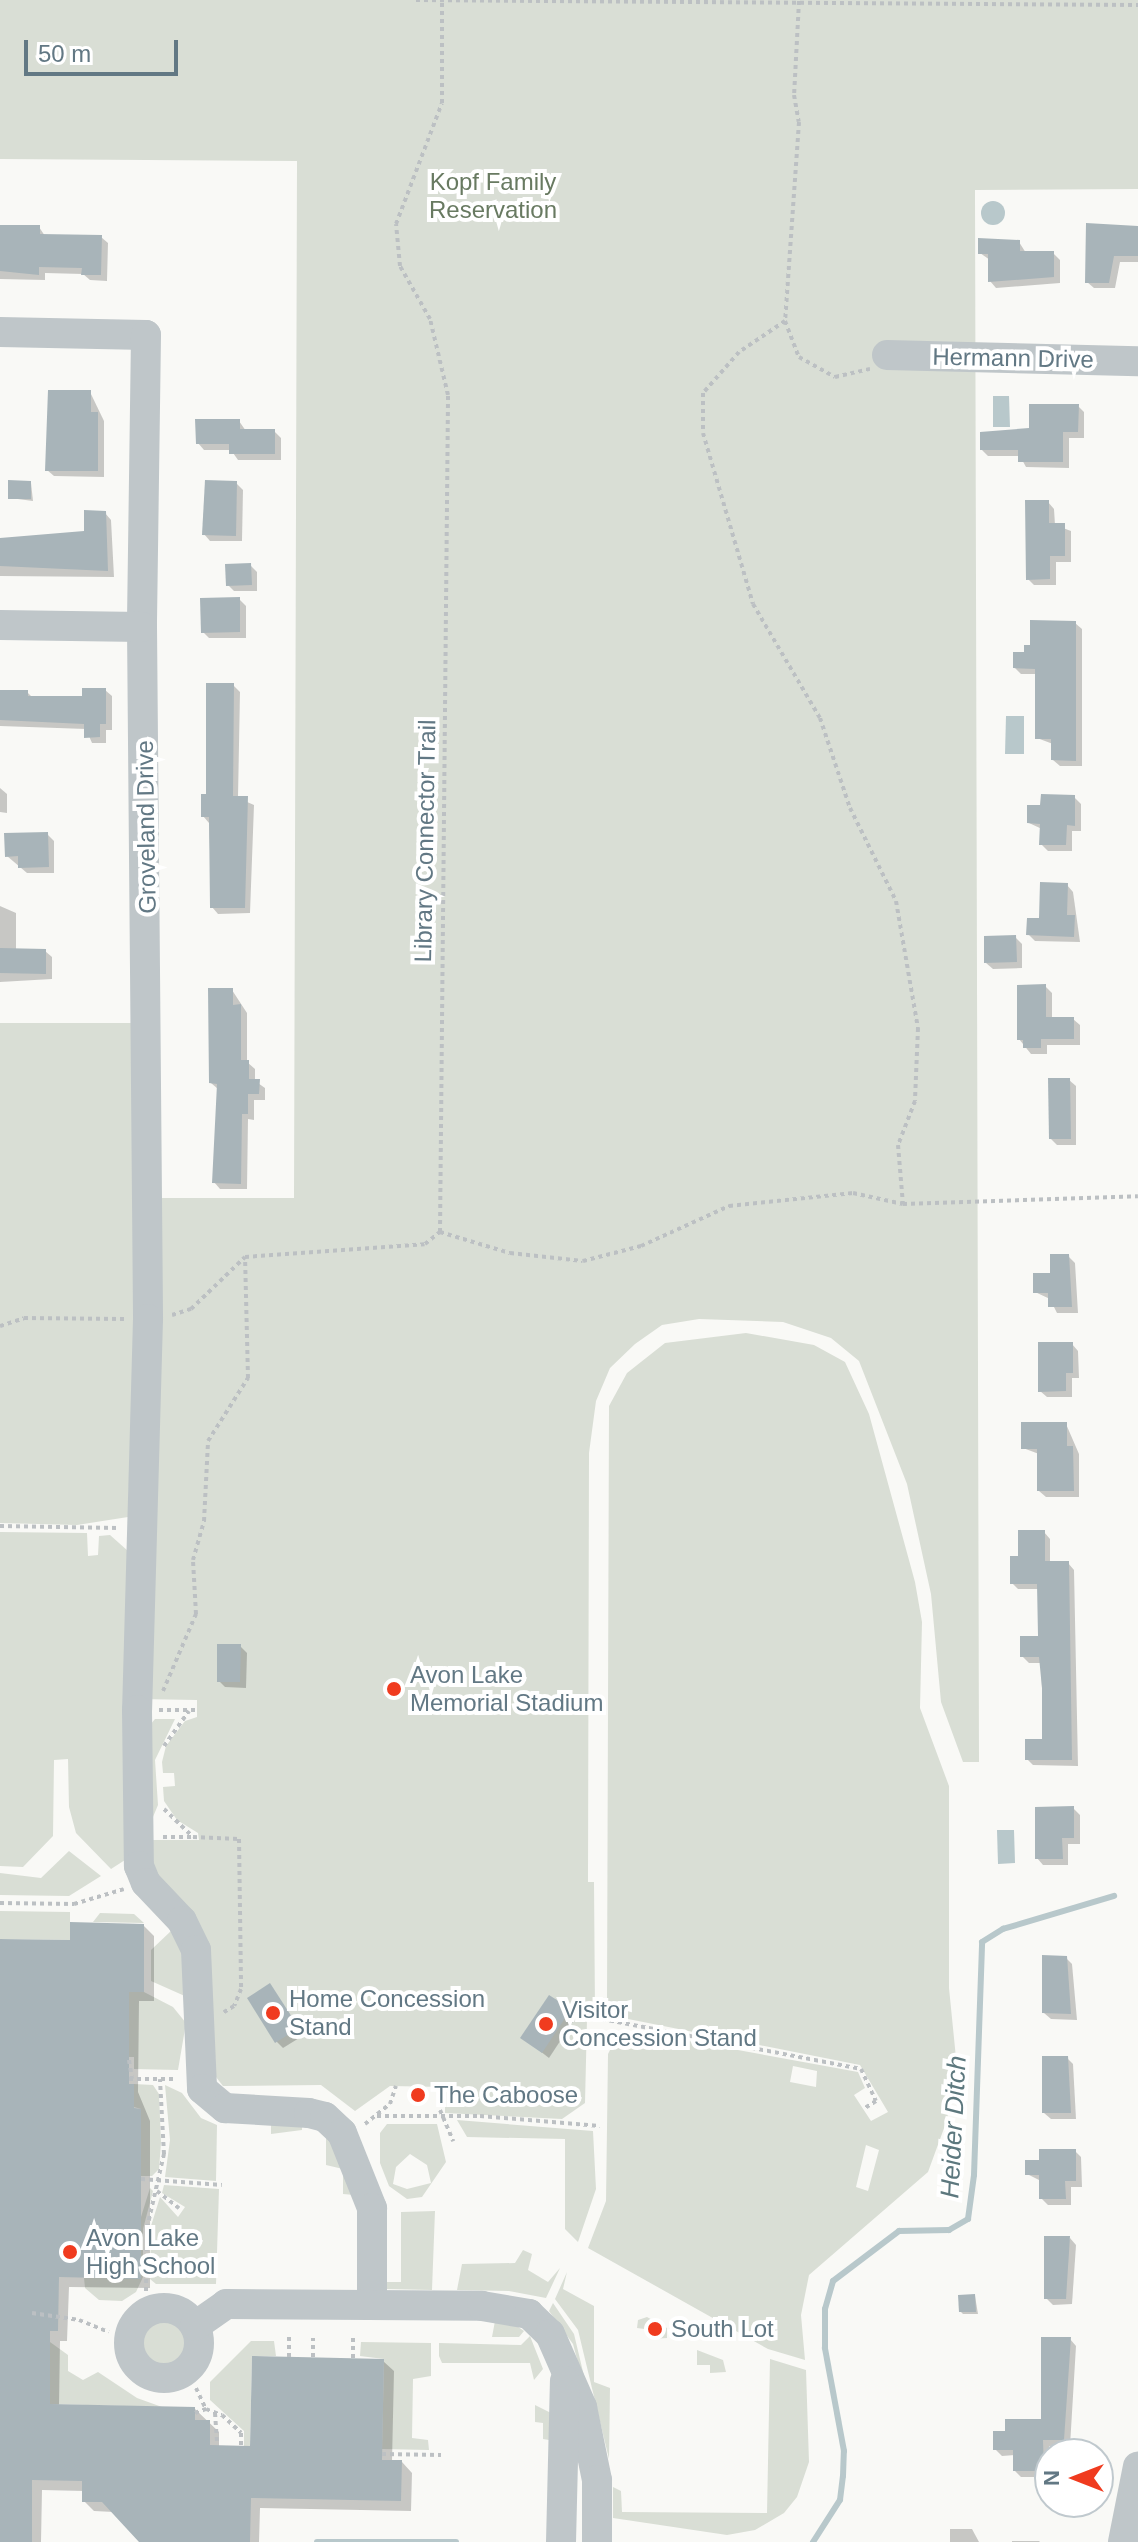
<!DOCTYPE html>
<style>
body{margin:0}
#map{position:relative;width:1138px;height:2542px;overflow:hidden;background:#f9f9f6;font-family:Helvetica,sans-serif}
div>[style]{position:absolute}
.green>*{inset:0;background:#d9ded5}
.round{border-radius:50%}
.water>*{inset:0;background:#b8c8cb}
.shadow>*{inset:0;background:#0003}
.stream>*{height:6px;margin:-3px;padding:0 3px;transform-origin:3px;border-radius:3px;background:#b8c8cb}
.building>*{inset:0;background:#a8b4b9}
.path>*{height:4px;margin-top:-2px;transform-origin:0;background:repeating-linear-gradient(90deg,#bcc0c3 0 4px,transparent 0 8px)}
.minor>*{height:30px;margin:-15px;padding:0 15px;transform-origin:15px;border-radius:15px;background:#bfc6c9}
.minor>.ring{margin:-15px;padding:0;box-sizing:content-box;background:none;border:30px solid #bfc6c9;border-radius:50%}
.dots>*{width:22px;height:22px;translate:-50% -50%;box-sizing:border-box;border:4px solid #fff;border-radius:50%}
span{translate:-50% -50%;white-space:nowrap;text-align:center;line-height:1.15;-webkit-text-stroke:8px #fff;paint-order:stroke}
.park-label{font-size:24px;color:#687a61}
.street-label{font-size:24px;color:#627884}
.poi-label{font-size:24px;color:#627884}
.left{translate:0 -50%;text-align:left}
.water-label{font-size:26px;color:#5d787e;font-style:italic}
.north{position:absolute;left:1034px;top:2438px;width:80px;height:80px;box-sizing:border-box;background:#fff;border:2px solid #c0c9ce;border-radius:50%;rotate:270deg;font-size:22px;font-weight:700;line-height:32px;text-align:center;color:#627884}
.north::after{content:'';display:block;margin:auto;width:28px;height:36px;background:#f03b1f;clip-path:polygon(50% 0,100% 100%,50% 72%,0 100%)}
.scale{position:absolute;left:24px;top:40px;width:154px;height:36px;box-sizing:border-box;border:4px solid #627884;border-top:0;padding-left:10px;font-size:24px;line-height:28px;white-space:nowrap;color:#627884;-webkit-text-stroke:6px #fff;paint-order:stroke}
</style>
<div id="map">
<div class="green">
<i style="clip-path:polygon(0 0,1138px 0,1138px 189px,975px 190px,979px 1762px,963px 1762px,941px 1702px,931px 1594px,907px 1484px,859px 1361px,831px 1338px,783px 1322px,699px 1319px,662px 1325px,635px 1344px,610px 1368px,596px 1401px,589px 1453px,588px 1882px,594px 1882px,595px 2012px,587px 2019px,585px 2103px,562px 2119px,445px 2113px,445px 2087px,390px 2086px,355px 2111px,321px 2085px,223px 2086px,216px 2077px,211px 1972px,152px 1873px,148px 1840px,199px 1840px,198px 1833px,177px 1820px,164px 1801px,163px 1787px,175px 1786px,174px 1773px,163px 1773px,162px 1762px,166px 1746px,185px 1721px,197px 1717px,197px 1700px,137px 1699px,147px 1198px,294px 1198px,297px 161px,0 159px)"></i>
<i style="clip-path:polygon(0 1023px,143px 1023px,128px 1517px,77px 1525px,0 1523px)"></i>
<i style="clip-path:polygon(evenodd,746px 1333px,814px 1345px,845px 1362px,869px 1414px,915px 1582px,922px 1622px,920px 1708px,949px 1786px,949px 1988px,956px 2058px,947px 2120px,928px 2172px,809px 2275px,801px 2315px,805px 2360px,768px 2349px,588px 2248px,606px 2201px,608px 2054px,618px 2034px,639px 2032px,858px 2072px,865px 2088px,854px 2095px,871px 2121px,888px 2112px,860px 2065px,623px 2018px,610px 2011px,607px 2001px,609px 1406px,627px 1373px,665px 1343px,746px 1333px,793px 2066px,817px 2071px,816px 2087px,790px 2082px,793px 2066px,746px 1333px,866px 2145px,879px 2150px,868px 2191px,856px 2187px,866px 2145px)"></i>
<i style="clip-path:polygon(0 1532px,87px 1533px,88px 1556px,98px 1555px,99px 1536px,110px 1535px,128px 1551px,125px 1860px,111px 1869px,76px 1833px,69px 1807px,68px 1759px,54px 1760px,53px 1836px,23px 1867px,0 1866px)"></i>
<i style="clip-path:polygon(155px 1719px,175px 1719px,155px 1760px,158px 1805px,150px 1824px,150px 1725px)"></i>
<i style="clip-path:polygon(69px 1851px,101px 1876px,69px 1896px,0 1895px,0 1873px,41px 1878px)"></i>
<i style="clip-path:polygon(0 1911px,70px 1912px,70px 1940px,0 1939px)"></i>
<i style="clip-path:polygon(100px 1913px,134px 1914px,144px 1923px,93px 1922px)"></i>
<i style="clip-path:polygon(172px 1930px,180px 1940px,187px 1997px,151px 1981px,151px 1950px)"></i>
<i style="clip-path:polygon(129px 1992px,144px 1992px,173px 2007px,186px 2023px,178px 2070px,134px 2069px,134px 2057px,129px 2057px)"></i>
<i style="clip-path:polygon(134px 2084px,153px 2085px,159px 2094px,161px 2143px,159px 2169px,152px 2176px,141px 2176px,141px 2109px,134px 2107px)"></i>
<i style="clip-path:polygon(165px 2085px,182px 2093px,201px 2118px,217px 2125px,216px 2181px,165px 2177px,170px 2140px)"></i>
<i style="clip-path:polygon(457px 2120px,593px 2131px,596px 2189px,578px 2242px,565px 2229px,565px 2139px,467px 2137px)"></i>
<i style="clip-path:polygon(271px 2124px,302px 2127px,302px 2130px,271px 2134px)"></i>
<i style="clip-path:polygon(evenodd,387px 2124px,437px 2124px,446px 2162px,422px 2197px,407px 2199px,389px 2186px,380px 2163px,380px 2133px,387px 2124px,410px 2154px,427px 2165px,431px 2183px,407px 2189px,393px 2184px,396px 2167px,410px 2154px)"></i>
<i style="clip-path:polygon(333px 2134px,358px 2190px,354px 2195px,343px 2194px,343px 2169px,326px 2165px,326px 2136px)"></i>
<i style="clip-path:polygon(164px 2185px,219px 2189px,216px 2284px,156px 2284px,150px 2279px,151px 2226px,160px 2197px,178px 2217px,185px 2207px,162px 2193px)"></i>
<i style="clip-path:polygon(150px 2188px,153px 2191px,143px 2229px,143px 2277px,136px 2292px,122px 2301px,99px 2300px,85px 2288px,84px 2278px,141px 2278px,141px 2217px)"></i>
<i style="clip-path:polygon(435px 2211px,432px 2290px,387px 2289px,387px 2282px,401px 2282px,401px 2212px)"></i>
<i style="clip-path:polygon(523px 2250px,532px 2254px,528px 2270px,548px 2282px,560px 2268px,546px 2298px,509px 2291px,457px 2290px,462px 2264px,515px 2263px)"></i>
<i style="clip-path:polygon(567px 2272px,563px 2289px,594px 2306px,594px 2382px,610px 2388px,609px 2459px,578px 2330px,555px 2299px)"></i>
<i style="clip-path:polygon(553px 2303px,574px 2334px,605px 2464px,573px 2344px,549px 2311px)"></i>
<i class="round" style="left:135px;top:2315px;width:58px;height:58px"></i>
<i style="clip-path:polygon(647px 2317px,667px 2328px,667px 2338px,652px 2339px,652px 2330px,637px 2328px,638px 2320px)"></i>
<i style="clip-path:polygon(495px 2321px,514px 2324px,524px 2331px,519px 2337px,492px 2337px)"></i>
<i style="clip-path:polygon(530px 2336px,543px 2369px,534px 2380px,530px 2363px,442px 2363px,439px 2356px,439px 2343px,521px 2345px)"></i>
<i style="clip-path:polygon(251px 2341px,274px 2341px,276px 2356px,252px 2356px,250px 2446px,244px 2446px,244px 2431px,210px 2400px,210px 2382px)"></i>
<i style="clip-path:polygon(50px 2342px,68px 2355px,68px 2371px,83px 2380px,98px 2372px,137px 2398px,162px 2407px,50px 2404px)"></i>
<i style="clip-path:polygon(361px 2342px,431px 2343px,431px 2376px,413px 2379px,412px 2438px,428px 2440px,429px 2450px,382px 2449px,384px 2359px,360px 2356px)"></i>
<i style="clip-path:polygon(697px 2350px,723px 2360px,726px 2372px,710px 2373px,710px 2365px,697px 2365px)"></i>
<i style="clip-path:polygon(770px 2359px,806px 2370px,809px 2462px,797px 2497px,784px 2513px,755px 2530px,727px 2535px,613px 2518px,613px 2487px,621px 2491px,622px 2512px,767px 2513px)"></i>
<i style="clip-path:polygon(535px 2405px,551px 2413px,549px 2440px,543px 2439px,543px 2423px,535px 2422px)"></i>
</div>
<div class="water">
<i class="round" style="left:981px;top:201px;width:24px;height:24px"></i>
<i style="clip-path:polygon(1009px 396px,1010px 427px,993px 427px,993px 396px)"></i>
<i style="clip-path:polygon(1006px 716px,1024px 716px,1024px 754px,1005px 754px)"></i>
<i style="clip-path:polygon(997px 1830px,1014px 1830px,1015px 1863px,998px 1864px)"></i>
</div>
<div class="shadow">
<i style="clip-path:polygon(0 227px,39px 227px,45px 236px,101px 237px,108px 243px,107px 281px,90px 280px,83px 274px,45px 273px,45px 280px,0 279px)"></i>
<i style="clip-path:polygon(1138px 228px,1138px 262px,1120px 262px,1115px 288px,1094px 288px,1087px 282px)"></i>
<i style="clip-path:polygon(1019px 242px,1026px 253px,1053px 253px,1060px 260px,1060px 283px,996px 288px,990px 281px,990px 260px,980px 253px)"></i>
<i style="clip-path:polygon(90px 392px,104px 421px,104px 477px,54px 476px,47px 470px)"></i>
<i style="clip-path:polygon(1078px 406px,1084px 412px,1084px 438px,1069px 438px,1069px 468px,1026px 467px,1020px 456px,988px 456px,982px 450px)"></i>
<i style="clip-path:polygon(239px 421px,246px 431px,274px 431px,281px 438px,281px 460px,238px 460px,231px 450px,204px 450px,198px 443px)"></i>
<i style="clip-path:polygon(31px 483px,33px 501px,10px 498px)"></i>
<i style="clip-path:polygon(236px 483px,243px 490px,242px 541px,210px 541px,204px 534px)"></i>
<i style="clip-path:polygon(1048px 502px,1054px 509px,1055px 525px,1071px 531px,1071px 562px,1056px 562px,1056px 585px,1034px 585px,1028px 579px)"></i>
<i style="clip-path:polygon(105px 513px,111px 520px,114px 577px,0 576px,0 540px,86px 533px)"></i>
<i style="clip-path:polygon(250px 565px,257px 572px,257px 591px,234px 591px,228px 585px)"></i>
<i style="clip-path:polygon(239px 599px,246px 606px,246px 638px,209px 638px,203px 632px)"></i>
<i style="clip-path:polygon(1075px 623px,1082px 629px,1082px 766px,1060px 766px,1053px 760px,1053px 744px,1037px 738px,1037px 674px,1021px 674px,1015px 668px,1026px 654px)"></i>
<i style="clip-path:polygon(233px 685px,240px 692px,238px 798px,254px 805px,250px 913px,218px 914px,212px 907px,209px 823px,203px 816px)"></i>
<i style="clip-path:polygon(105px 690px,112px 696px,112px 730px,106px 730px,106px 743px,92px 743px,86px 729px,0 726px,0 692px,27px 692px,33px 698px,84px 698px)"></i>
<i style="clip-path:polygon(0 788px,7px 794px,7px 813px,0 812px)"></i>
<i style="clip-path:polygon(1074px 797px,1081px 804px,1081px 831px,1072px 831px,1072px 851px,1048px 851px,1041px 844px,1042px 829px,1029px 823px)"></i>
<i style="clip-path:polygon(47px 834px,54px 841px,54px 873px,27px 873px,7px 856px)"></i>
<i style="clip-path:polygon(1067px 885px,1073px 892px,1080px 942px,1035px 941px,1028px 934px)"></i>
<i style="clip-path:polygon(0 906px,16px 913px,16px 950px,45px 951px,52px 957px,52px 979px,0 982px)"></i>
<i style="clip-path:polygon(1015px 937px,1022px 944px,1022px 968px,993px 969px,986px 963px)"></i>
<i style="clip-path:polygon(1045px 986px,1052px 993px,1052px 1019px,1073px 1019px,1080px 1025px,1080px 1045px,1047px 1045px,1047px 1054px,1031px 1054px,1019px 1039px)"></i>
<i style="clip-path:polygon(232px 990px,247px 1013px,247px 1062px,255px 1069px,255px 1081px,265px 1088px,265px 1100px,254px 1100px,254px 1120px,248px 1119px,247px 1189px,220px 1189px,214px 1182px,218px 1089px,211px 1083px)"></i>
<i style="clip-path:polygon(1069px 1080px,1076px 1086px,1076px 1145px,1057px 1145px,1051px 1139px)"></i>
<i style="clip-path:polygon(1068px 1256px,1075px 1263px,1078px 1313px,1057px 1313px,1050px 1299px,1035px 1292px)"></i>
<i style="clip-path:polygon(1072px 1344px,1078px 1351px,1079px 1378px,1072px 1378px,1072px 1397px,1047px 1397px,1040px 1391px)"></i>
<i style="clip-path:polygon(1066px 1424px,1079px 1454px,1079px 1497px,1046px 1497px,1039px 1491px,1039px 1454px,1023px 1448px)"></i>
<i style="clip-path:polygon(1044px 1532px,1050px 1539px,1050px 1563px,1068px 1563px,1074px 1570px,1078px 1766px,1033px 1765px,1027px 1759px,1044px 1741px,1041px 1663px,1029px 1663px,1022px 1656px,1040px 1638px,1039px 1589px,1018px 1589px,1012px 1583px,1020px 1558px)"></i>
<i style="clip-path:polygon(240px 1646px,247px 1653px,246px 1688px,225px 1687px,219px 1681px)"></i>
<i style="clip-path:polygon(1073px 1808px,1080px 1815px,1080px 1844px,1068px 1844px,1068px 1865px,1043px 1865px,1037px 1858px)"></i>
<i style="clip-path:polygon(143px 1925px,154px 1936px,154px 2001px,139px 2001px,138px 2092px,150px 2121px,150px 2288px,69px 2287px,67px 2341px,60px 2341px,59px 2406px,195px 2409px,219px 2432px,219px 2447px,252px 2448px,383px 2361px,394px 2371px,392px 2462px,402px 2462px,412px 2473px,411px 2511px,260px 2508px,259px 2542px,142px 2542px,114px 2512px,94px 2511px,84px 2501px,84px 2491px,42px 2490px,41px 2542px,0 2542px,0 1941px,72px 1942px)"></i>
<i style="clip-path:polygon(1066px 1958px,1072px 1964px,1077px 2020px,1051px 2019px,1044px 2013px)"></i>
<i style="clip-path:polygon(270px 1986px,304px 2035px,283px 2048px,277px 2042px)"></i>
<i style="clip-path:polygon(570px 2010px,576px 2017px,549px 2058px,523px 2038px)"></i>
<i style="clip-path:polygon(1067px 2058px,1073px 2064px,1076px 2119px,1051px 2119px,1044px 2113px)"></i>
<i style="clip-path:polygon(1075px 2151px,1081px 2157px,1082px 2187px,1071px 2187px,1071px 2205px,1048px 2205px,1041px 2198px,1041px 2181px,1027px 2174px,1041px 2162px)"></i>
<i style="clip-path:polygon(1070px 2238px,1076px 2245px,1072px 2304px,1053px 2305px,1046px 2298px)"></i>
<i style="clip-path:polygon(975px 2296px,978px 2314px,963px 2314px,961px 2312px)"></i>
<i style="clip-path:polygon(1070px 2339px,1076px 2346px,1070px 2446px,1049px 2446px,1049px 2477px,1021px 2477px,1015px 2471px,1015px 2455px,1002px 2456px,995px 2449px,1007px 2433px,1044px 2421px)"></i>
<i style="clip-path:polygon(950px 2529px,972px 2529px,979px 2542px,950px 2542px)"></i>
<i style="clip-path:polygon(1012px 2541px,1039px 2541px,1040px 2542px,1012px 2542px)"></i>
</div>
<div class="stream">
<i style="left:317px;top:2542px;width:139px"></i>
<i style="left:813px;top:2542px;width:50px;rotate:-57.3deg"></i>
<i style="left:840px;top:2500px;width:24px;rotate:-83deg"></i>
<i style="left:843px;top:2476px;width:25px;rotate:-88deg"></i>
<i style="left:844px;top:2451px;width:105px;rotate:-100.5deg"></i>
<i style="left:825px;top:2348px;width:39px;rotate:-90deg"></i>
<i style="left:825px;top:2309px;width:29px;rotate:-74deg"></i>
<i style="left:833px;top:2281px;width:83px;rotate:-37.1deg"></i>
<i style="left:899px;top:2231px;width:50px;rotate:-1.1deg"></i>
<i style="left:949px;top:2230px;width:22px;rotate:-30deg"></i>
<i style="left:968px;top:2219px;width:44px;rotate:-82.2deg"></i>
<i style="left:974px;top:2175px;width:233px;rotate:-88deg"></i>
<i style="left:982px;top:1942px;width:25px;rotate:-32deg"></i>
<i style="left:1003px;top:1929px;width:116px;rotate:-16.6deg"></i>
</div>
<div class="building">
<i style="clip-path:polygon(1086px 223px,1138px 226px,1138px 256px,1114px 256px,1109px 283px,1085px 283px)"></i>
<i style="clip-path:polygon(0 225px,40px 225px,40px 234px,102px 235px,101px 275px,81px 275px,82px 268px,39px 267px,39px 275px,0 271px)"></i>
<i style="clip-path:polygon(978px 238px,1020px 240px,1020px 251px,1054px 251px,1054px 277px,988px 282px,988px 254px,978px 254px)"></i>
<i style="clip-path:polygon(48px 390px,91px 390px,91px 412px,98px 412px,98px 471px,45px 471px)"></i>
<i style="clip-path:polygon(1029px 404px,1079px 404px,1078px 432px,1063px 432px,1063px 462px,1018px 462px,1018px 450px,980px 450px,980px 432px,1029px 428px)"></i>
<i style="clip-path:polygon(195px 419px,240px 419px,240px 429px,275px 429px,275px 454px,229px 454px,229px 444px,196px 444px)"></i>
<i style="clip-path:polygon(8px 480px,31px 481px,31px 499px,8px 499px)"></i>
<i style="clip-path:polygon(205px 480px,237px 481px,236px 536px,202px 535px)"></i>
<i style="clip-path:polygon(1025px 500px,1049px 500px,1049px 523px,1065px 523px,1065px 556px,1050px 556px,1050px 579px,1026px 580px)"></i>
<i style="clip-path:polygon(84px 510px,106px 511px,108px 571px,0 566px,0 538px,84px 531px)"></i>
<i style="clip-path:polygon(251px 563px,252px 585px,226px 586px,225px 564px)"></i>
<i style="clip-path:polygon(240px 597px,240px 632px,201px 633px,200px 598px)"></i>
<i style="clip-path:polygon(1030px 620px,1076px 621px,1076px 761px,1051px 760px,1051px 739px,1035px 739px,1035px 669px,1013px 668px,1013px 652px,1024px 652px,1024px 645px,1030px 645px)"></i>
<i style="clip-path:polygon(206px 683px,234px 683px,233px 796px,248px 796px,245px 908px,210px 908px,209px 817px,201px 817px,201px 794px,206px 794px)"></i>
<i style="clip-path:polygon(82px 688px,106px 688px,106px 724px,100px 724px,100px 737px,84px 738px,84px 724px,0 720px,0 690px,28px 690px,28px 696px,82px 696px)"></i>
<i style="clip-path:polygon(1041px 794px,1075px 795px,1075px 826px,1067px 825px,1066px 845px,1039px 845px,1040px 824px,1027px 823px,1027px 805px,1040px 805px)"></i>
<i style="clip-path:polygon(48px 832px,49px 867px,18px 868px,18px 856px,5px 857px,4px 833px)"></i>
<i style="clip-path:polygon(1040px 882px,1068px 883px,1067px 915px,1075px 915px,1074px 937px,1026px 935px,1027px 918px,1039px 918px)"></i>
<i style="clip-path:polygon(1016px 935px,1017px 962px,984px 963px,984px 936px)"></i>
<i style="clip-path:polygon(0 948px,46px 949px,46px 974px,0 973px)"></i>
<i style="clip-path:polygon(1046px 984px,1046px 1017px,1074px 1017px,1074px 1039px,1041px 1039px,1041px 1048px,1023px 1048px,1023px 1040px,1017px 1040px,1017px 985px)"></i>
<i style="clip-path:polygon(208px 988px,233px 988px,233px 1005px,241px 1004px,241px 1060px,249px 1060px,249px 1079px,260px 1079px,259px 1094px,248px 1094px,248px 1114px,242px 1114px,241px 1184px,212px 1183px,217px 1084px,209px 1083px)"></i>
<i style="clip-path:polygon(1048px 1078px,1070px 1078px,1071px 1139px,1049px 1139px)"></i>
<i style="clip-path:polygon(1050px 1254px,1069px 1254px,1072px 1307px,1048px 1307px,1048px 1293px,1033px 1293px,1033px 1273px,1050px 1273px)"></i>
<i style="clip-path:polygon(1038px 1342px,1073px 1342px,1073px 1373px,1066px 1373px,1066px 1391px,1038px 1392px)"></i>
<i style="clip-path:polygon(1021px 1422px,1067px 1422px,1067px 1446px,1073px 1446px,1074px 1491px,1037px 1491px,1037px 1449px,1021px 1449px)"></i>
<i style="clip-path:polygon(1018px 1530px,1045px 1530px,1045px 1561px,1069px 1561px,1072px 1760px,1025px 1760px,1025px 1739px,1042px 1739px,1042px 1688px,1039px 1657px,1020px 1657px,1020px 1636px,1038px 1636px,1037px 1584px,1010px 1584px,1010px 1556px,1018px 1556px)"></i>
<i style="clip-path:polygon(217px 1644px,241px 1644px,240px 1682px,217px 1682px)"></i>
<i style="clip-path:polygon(1074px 1806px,1074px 1838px,1062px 1838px,1063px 1859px,1035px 1859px,1035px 1807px)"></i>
<i style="clip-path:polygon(70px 1922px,144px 1924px,144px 1992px,129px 1992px,129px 2084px,134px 2084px,134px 2108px,141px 2109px,141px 2279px,59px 2277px,58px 2331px,50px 2331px,50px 2404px,195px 2407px,195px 2420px,210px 2420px,210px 2445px,250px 2446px,252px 2356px,384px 2359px,382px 2460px,402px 2460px,401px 2501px,251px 2498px,250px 2542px,139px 2542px,102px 2502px,82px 2502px,82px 2481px,32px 2480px,32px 2542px,0 2542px,0 1939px,70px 1940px)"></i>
<i style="clip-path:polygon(1042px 1955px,1067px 1956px,1071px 2014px,1042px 2013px)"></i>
<i style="clip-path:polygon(270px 1983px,299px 2028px,275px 2043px,247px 1998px)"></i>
<i style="clip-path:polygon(549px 1995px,571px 2009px,542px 2053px,520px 2038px)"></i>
<i style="clip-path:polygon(1042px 2056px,1068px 2056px,1071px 2113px,1042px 2113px)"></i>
<i style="clip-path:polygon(1039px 2149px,1076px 2149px,1076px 2181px,1065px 2181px,1066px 2199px,1039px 2199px,1039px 2175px,1025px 2175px,1025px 2160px,1039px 2160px)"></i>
<i style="clip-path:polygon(1044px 2236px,1070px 2236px,1066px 2299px,1044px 2299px)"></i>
<i style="clip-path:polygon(975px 2294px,976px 2312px,959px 2312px,958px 2295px)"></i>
<i style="clip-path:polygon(1041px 2337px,1071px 2337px,1064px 2440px,1043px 2440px,1044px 2471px,1013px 2471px,1013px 2450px,993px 2450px,993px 2431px,1005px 2431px,1005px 2419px,1041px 2419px)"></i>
</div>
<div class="path">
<i style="left:416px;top:0;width:722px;rotate:0.4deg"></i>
<i style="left:799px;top:1px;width:94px;rotate:93deg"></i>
<i style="left:794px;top:95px;width:27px;rotate:80deg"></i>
<i style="left:799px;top:122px;width:199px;rotate:94deg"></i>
<i style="left:785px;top:321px;width:55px;rotate:146deg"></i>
<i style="left:739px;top:352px;width:55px;rotate:131.3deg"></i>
<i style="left:703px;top:393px;width:40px;rotate:90deg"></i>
<i style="left:703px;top:433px;width:178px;rotate:73.7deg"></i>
<i style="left:753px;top:604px;width:132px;rotate:59.6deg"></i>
<i style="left:820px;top:718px;width:95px;rotate:71.6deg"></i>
<i style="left:850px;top:808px;width:104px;rotate:63.7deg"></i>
<i style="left:896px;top:901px;width:129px;rotate:80.2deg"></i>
<i style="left:918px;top:1028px;width:73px;rotate:92.4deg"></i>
<i style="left:915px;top:1101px;width:47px;rotate:111.1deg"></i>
<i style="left:898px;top:1145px;width:59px;rotate:85.2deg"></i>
<i style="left:785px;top:321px;width:39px;rotate:69deg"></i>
<i style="left:799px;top:357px;width:41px;rotate:29.1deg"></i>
<i style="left:835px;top:377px;width:36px;rotate:-13deg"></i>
<i style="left:440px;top:1232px;width:73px;rotate:16.7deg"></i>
<i style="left:510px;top:1253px;width:73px;rotate:6.3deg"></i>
<i style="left:583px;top:1261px;width:60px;rotate:-14.5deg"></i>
<i style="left:641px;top:1246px;width:97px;rotate:-24.4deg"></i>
<i style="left:729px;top:1206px;width:125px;rotate:-6deg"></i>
<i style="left:853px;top:1193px;width:51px;rotate:12.4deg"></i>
<i style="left:903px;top:1204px;width:235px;rotate:-1.9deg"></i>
<i style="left:172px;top:1315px;width:20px;rotate:-18deg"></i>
<i style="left:191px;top:1309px;width:75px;rotate:-43.9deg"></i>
<i style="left:245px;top:1257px;width:180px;rotate:-4.1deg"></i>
<i style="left:425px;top:1244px;width:19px;rotate:-39deg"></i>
<i style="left:440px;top:1232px;width:837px;rotate:-89.45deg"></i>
<i style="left:448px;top:395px;width:78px;rotate:-103.3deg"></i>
<i style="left:430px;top:319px;width:61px;rotate:-119.5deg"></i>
<i style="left:400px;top:266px;width:42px;rotate:-95.4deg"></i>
<i style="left:396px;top:224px;width:129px;rotate:-69.2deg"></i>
<i style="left:442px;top:103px;width:102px;rotate:-90deg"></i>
<i style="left:0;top:1326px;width:25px;rotate:-18deg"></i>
<i style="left:24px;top:1318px;width:100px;rotate:0.6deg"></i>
<i style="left:0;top:1526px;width:118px;rotate:1deg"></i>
<i style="left:163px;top:1691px;width:84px;rotate:-66.8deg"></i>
<i style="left:196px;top:1614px;width:54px;rotate:-93.2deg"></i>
<i style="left:193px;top:1560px;width:41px;rotate:-74.2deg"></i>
<i style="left:204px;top:1521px;width:80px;rotate:-87.1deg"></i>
<i style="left:208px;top:1441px;width:75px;rotate:-57.6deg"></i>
<i style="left:248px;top:1378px;width:120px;rotate:-91.4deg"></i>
<i style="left:159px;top:1710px;width:38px"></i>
<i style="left:164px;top:1746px;width:43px;rotate:-54.5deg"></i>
<i style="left:164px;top:1809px;width:40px;rotate:44deg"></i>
<i style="left:193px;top:1837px;width:46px;rotate:2.5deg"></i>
<i style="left:239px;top:1839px;width:150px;rotate:89.2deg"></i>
<i style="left:241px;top:1989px;width:18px;rotate:112deg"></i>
<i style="left:234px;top:2006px;width:12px;rotate:149deg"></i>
<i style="left:163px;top:1837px;width:28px"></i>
<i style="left:0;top:1903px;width:74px;rotate:0.8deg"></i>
<i style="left:74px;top:1904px;width:52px;rotate:-16.7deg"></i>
<i style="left:602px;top:2019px;width:264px;rotate:10.9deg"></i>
<i style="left:861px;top:2069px;width:35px;rotate:65deg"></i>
<i style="left:876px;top:2101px;width:15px;rotate:148deg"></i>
<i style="left:129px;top:2060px;width:19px;rotate:81deg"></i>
<i style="left:129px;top:2079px;width:47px"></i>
<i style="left:440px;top:2087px;width:23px;rotate:90deg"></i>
<i style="left:440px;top:2110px;width:34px;rotate:67deg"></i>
<i style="left:377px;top:2116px;width:103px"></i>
<i style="left:480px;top:2116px;width:120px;rotate:4.8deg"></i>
<i style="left:365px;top:2124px;width:32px;rotate:-39deg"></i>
<i style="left:390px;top:2104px;width:19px;rotate:-72deg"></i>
<i style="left:141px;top:2179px;width:81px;rotate:4.2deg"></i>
<i style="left:157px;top:2191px;width:28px;rotate:38deg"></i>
<i style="left:146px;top:2291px;width:63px;rotate:-89.1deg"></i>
<i style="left:147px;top:2228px;width:76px;rotate:-77.1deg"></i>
<i style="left:164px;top:2154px;width:75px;rotate:-93.1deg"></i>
<i style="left:32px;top:2313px;width:48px;rotate:8.5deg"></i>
<i style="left:79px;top:2320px;width:32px;rotate:22deg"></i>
<i style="left:289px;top:2357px;width:20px;rotate:-90deg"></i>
<i style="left:313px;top:2357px;width:19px;rotate:-90deg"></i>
<i style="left:353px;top:2358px;width:20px;rotate:-90deg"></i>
<i style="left:196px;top:2388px;width:23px;rotate:65deg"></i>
<i style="left:206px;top:2409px;width:17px;rotate:21deg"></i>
<i style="left:222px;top:2415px;width:26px;rotate:43deg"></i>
<i style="left:241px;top:2433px;width:13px;rotate:90deg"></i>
<i style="left:195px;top:2413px;width:12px;rotate:-20deg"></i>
<i style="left:215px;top:2413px;width:32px;rotate:86deg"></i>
<i style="left:382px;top:2454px;width:59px;rotate:1deg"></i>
</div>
<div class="minor">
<i style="left:0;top:332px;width:146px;rotate:1.2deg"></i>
<i style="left:146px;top:335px;width:292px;rotate:90.8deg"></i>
<i style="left:142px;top:627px;width:692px;rotate:89.5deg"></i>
<i style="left:148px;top:1319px;width:391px;rotate:91.6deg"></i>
<i style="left:137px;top:1710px;width:156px;rotate:89.3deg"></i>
<i style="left:139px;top:1866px;width:18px;rotate:68deg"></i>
<i style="left:146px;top:1883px;width:52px;rotate:46.5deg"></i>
<i style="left:182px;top:1921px;width:32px;rotate:64deg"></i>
<i style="left:196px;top:1950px;width:139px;rotate:87.5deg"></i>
<i style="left:202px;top:2089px;width:30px;rotate:40deg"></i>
<i style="left:225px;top:2108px;width:84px;rotate:3.4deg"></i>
<i style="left:309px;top:2113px;width:16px;rotate:14deg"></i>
<i style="left:325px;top:2117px;width:23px;rotate:43deg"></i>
<i style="left:342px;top:2133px;width:81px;rotate:68.2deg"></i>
<i style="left:372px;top:2208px;width:97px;rotate:90deg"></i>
<i style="left:887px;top:355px;width:251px;rotate:1.4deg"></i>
<i style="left:0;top:625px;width:142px;rotate:0.8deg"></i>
<i class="ring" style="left:129px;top:2308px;width:40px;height:40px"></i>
<i style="left:195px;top:2326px;width:38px;rotate:-35deg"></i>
<i style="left:226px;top:2304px;width:256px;rotate:0.4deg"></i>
<i style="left:482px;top:2306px;width:48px;rotate:9.7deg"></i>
<i style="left:529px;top:2314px;width:29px;rotate:44deg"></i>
<i style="left:550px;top:2334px;width:80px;rotate:66.3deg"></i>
<i style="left:582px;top:2407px;width:75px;rotate:78.4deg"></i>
<i style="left:597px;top:2480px;width:62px;rotate:90deg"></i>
<i style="left:561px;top:2542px;width:161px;rotate:-88.6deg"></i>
<i style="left:1123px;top:2542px;width:77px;rotate:-78.8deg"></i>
</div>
<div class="dots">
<i style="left:394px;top:1689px;background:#f03b1f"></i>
<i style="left:273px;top:2013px;background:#f03b1f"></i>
<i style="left:546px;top:2024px;background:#f03b1f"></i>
<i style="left:418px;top:2095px;background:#f03b1f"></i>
<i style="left:70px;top:2252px;background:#f03b1f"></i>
<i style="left:655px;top:2329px;background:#f03b1f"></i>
</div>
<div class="park-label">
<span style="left:493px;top:196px">Kopf Family<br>Reservation</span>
</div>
<div class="street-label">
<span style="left:1013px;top:358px;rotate:1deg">Hermann Drive</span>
<span style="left:146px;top:827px;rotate:-91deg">Groveland Drive</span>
<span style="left:425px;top:841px;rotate:-89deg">Library Connector Trail</span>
</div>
<div class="poi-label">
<span class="left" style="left:410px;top:1689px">Avon Lake<br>Memorial Stadium</span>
<span class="left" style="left:289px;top:2013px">Home Concession<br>Stand</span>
<span class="left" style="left:562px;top:2024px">Visitor<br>Concession Stand</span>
<span class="left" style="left:434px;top:2095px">The Caboose</span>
<span class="left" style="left:86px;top:2252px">Avon Lake<br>High School</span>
<span class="left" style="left:671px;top:2329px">South Lot</span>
</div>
<div class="water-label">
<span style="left:954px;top:2127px;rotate:-87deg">Heider Ditch</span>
</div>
<div class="north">N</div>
<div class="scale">50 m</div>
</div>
